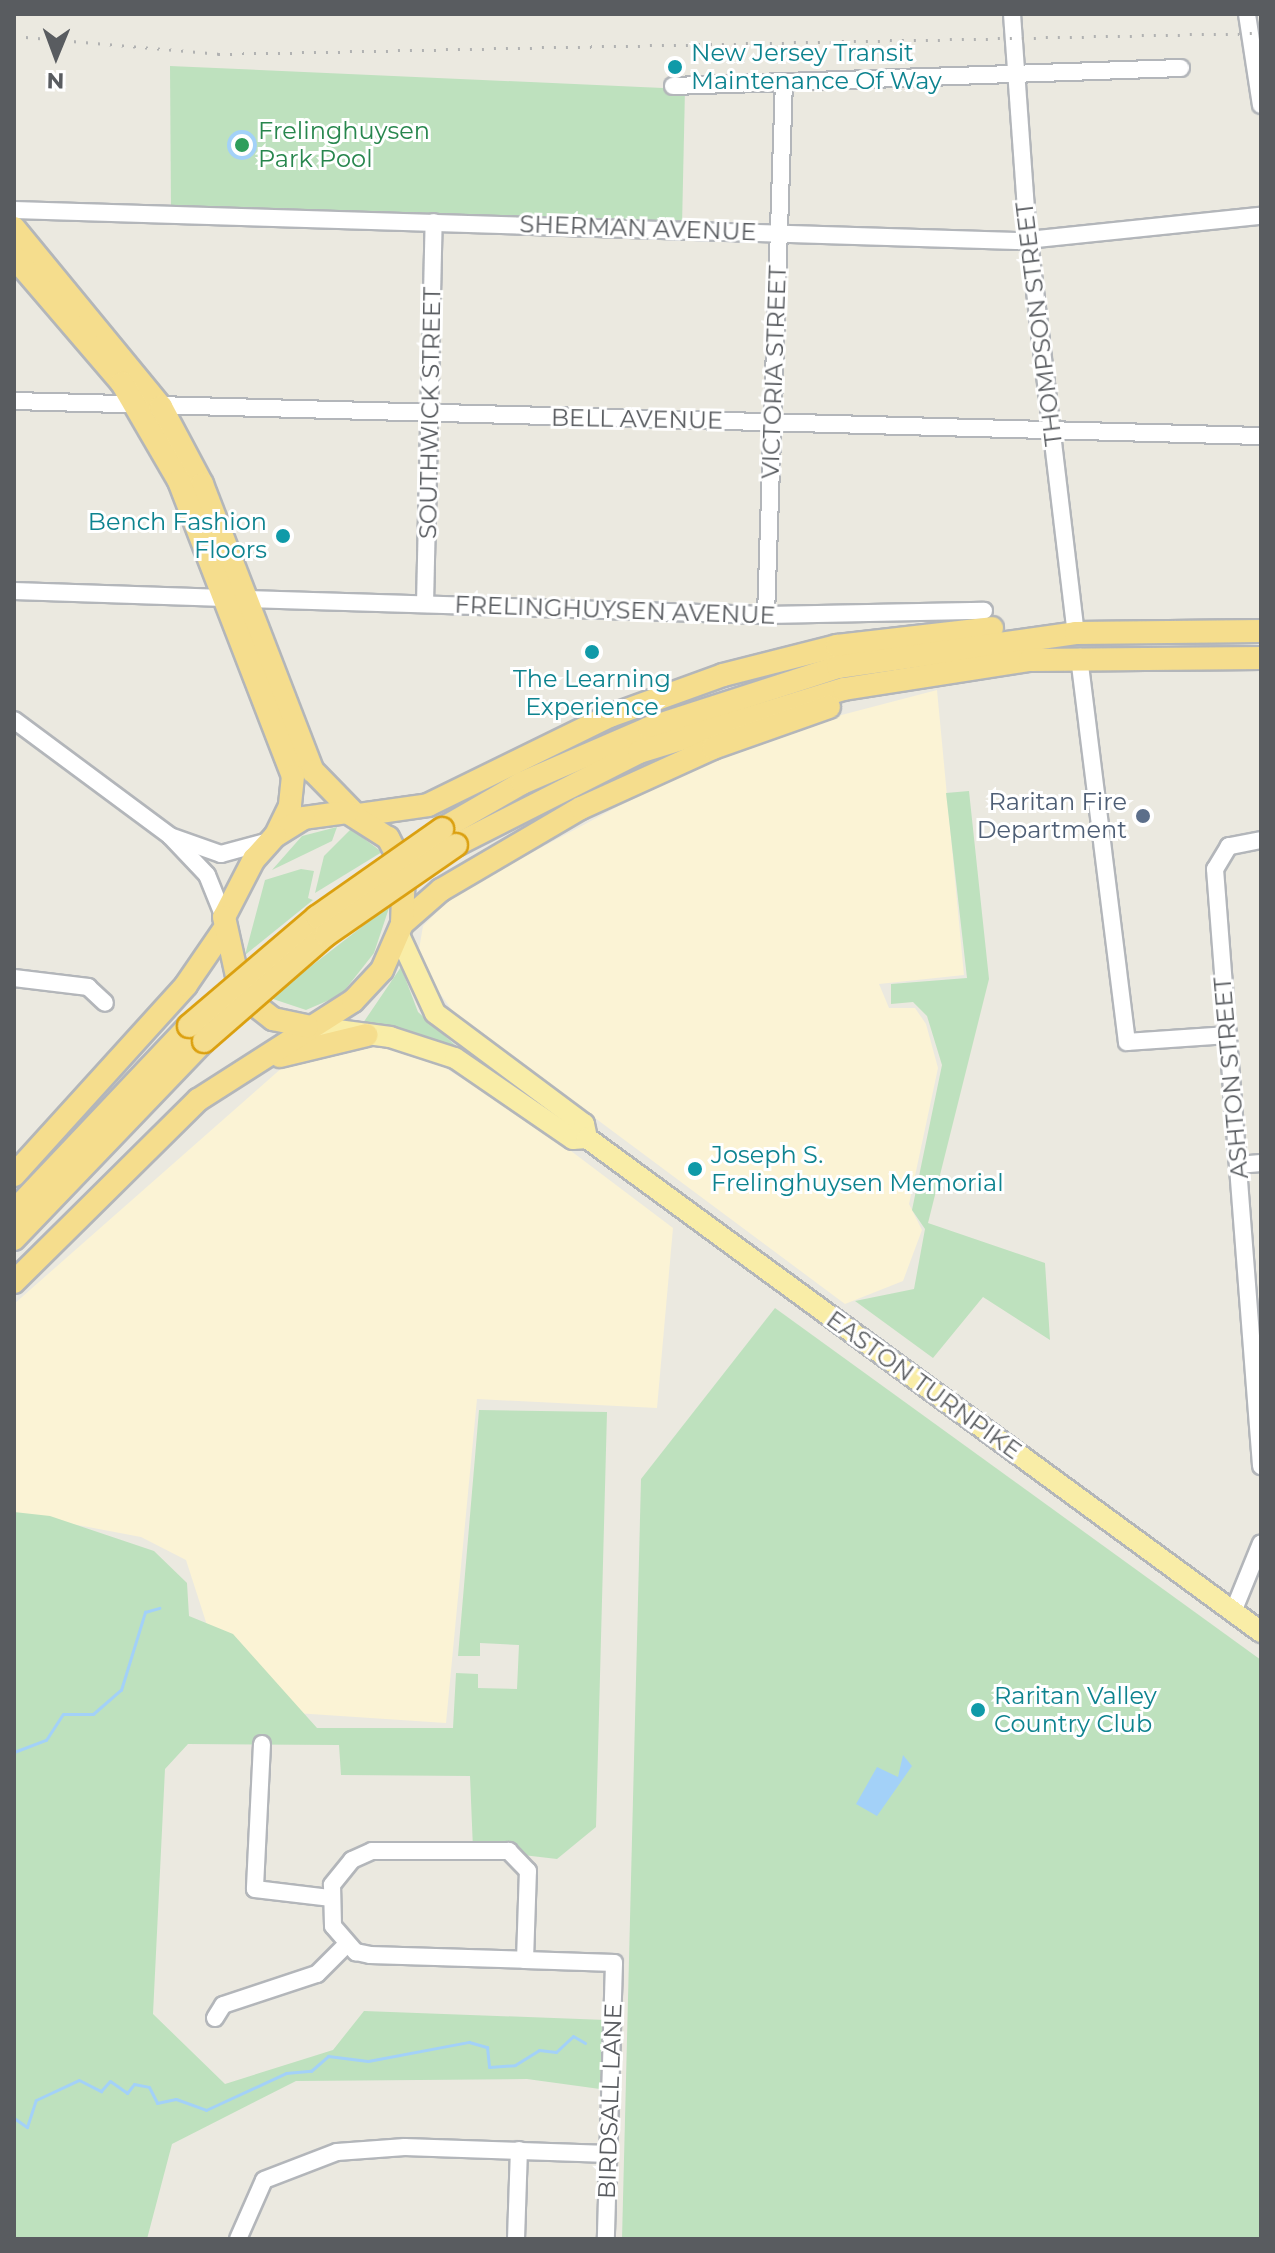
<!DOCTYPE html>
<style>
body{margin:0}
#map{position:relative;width:1275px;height:2253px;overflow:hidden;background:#ebe9e0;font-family:Montserrat,sans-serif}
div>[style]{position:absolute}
.commercial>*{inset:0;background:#fbf3d5}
.green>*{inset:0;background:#bee1be}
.water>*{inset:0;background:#a3d1f8}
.round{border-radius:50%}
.stream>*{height:3px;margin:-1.5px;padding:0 1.5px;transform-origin:1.5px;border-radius:1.5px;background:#a3d1f8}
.roads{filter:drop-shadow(2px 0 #b3b6ba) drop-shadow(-2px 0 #b3b6ba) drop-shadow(0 2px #b3b6ba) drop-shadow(0 -2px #b3b6ba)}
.minor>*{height:16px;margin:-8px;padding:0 8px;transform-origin:8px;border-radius:8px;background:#fff}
.major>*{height:20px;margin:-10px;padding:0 10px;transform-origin:10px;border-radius:10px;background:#f9eda7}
.highway>*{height:22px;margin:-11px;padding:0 11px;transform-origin:11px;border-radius:11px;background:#f5dd8d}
.rail>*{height:3px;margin-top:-1.5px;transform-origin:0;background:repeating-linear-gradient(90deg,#b1b2b2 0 2px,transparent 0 12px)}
.bridges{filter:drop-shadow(2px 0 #dba010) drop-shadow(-2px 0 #dba010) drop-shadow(0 2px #dba010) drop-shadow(0 -2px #dba010)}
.highway-bridge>*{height:22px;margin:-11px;padding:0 11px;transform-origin:11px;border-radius:11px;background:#f5dd8d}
.dots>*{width:22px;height:22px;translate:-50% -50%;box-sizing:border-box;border:4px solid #fff;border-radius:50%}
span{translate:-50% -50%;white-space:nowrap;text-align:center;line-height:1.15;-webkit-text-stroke:6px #fff;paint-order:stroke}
.culture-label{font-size:24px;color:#0d838f}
.left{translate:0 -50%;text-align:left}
.right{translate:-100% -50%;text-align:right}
.leisure-label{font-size:24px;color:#27864d}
.street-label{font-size:24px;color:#595c60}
.service-label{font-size:24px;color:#4e5e75}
.frame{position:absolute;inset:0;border:16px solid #595c60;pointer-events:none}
.north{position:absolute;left:16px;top:16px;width:80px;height:80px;-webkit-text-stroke:6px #fff;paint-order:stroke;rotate:181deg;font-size:22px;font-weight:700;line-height:32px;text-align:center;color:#595c60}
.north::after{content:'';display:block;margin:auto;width:28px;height:36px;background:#595c60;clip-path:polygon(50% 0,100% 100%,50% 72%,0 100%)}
</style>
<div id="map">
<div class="commercial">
<i style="clip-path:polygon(937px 690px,964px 975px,879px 984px,889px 1008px,915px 1008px,926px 1024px,938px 1068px,909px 1204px,922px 1230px,903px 1281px,845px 1304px,454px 1013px,417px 961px,423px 926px,456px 893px,617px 807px,765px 735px)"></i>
<i style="clip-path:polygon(367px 1044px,429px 1058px,530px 1120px,673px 1228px,657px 1408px,477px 1399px,446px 1723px,234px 1709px,186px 1560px,141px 1537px,14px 1513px,14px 1304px,292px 1059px)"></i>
</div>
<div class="green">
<i style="clip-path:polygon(170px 66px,685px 89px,682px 226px,171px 211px)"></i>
<i style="clip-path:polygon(969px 791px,989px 979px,928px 1223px,1045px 1263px,1050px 1340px,983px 1297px,933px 1358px,855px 1301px,914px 1289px,925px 1229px,912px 1210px,942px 1065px,927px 1016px,913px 1002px,891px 1004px,891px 984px,967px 978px,946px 793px)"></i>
<i style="clip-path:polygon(337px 827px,332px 841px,272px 870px,302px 836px)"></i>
<i style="clip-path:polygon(351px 829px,382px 852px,315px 893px,324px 856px)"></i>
<i style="clip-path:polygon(301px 869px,314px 871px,308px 898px,313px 900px,245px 955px,265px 880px)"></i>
<i style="clip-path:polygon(390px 905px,374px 953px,341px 995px,306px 1010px,270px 998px)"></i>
<i style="clip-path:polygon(401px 967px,418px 1012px,473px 1061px,363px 1023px)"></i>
<i style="clip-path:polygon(775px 1308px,1261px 1660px,1261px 2239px,622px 2239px,641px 1479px)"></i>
<i style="clip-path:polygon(479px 1410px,607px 1412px,596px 1827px,557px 1859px,473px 1849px,470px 1776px,341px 1775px,339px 1745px,188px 1744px,165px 1769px,153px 2014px,225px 2084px,333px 2050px,364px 2011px,606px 2020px,600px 2089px,527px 2079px,296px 2081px,172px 2144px,147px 2239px,14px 2239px,14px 1512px,50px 1516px,154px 1551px,187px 1583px,189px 1616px,233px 1634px,317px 1728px,453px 1728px,456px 1673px,478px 1674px,478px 1688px,517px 1689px,519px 1645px,480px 1643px,480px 1656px,458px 1656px)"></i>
</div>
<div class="water">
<i class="round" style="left:227px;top:130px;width:30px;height:30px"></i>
<i style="clip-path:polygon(903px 1755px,912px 1766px,877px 1816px,856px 1804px,877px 1767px,898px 1777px)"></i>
</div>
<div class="stream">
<i style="left:14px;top:1752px;width:34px;rotate:-21deg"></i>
<i style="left:46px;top:1740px;width:31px;rotate:-57deg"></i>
<i style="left:63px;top:1714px;width:30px"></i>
<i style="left:93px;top:1714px;width:37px;rotate:-41deg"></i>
<i style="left:121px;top:1690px;width:82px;rotate:-72.9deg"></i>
<i style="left:145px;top:1612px;width:15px;rotate:-16deg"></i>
<i style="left:14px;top:2118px;width:16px;rotate:35deg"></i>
<i style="left:27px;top:2127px;width:28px;rotate:-72deg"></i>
<i style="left:36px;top:2100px;width:47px;rotate:-24.9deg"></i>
<i style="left:79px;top:2080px;width:25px;rotate:27deg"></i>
<i style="left:101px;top:2091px;width:13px;rotate:-48deg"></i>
<i style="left:110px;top:2081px;width:21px;rotate:35deg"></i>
<i style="left:127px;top:2093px;width:11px;rotate:-52deg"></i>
<i style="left:134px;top:2084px;width:15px;rotate:11deg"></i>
<i style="left:149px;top:2087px;width:18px;rotate:63deg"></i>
<i style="left:157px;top:2103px;width:19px;rotate:-12deg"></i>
<i style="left:176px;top:2099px;width:32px;rotate:20deg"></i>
<i style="left:206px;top:2110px;width:88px;rotate:-24.8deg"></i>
<i style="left:286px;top:2073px;width:25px;rotate:-5deg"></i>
<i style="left:311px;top:2071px;width:23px;rotate:-41deg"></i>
<i style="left:328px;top:2056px;width:40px;rotate:7.1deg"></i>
<i style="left:368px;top:2061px;width:103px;rotate:-10.7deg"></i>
<i style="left:469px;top:2042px;width:19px;rotate:16deg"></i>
<i style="left:487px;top:2047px;width:20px;rotate:84deg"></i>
<i style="left:489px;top:2067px;width:26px;rotate:-4deg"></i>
<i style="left:515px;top:2065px;width:28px;rotate:-32deg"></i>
<i style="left:539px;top:2050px;width:17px;rotate:7deg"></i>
<i style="left:556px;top:2052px;width:23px;rotate:-43deg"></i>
<i style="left:573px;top:2036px;width:14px;rotate:30deg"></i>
</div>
<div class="roads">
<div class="minor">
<i style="left:1012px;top:14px;width:211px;rotate:85.9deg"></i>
<i style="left:1027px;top:224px;width:412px;rotate:83.2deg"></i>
<i style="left:1247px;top:14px;width:92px;rotate:81.3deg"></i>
<i style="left:673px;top:86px;width:508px;rotate:-2.03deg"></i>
<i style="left:14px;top:210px;width:1003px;rotate:1.77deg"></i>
<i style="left:1017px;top:241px;width:245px;rotate:-5.9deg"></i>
<i style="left:14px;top:401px;width:1247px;rotate:1.61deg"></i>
<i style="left:14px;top:591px;width:211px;rotate:1.9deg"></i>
<i style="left:247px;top:599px;width:519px;rotate:1.77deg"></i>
<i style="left:766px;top:615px;width:218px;rotate:-1.1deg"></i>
<i style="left:425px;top:604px;width:382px;rotate:-88.7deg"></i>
<i style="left:766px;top:615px;width:533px;rotate:-88.07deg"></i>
<i style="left:1079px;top:657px;width:388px;rotate:82.9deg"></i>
<i style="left:1127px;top:1042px;width:101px;rotate:-4deg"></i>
<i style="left:14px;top:720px;width:194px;rotate:36.6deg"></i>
<i style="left:170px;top:836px;width:54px;rotate:19.4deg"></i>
<i style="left:221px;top:854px;width:50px;rotate:-15.2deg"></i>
<i style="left:171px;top:837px;width:52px;rotate:46.5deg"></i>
<i style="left:207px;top:875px;width:45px;rotate:68deg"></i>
<i style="left:1261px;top:840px;width:33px;rotate:169deg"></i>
<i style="left:1229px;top:846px;width:27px;rotate:121deg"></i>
<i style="left:1215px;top:869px;width:599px;rotate:85.59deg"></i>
<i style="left:14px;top:978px;width:75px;rotate:6.9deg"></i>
<i style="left:88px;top:987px;width:23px;rotate:43deg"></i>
<i style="left:1238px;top:1165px;width:23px;rotate:-5deg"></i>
<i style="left:1233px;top:1612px;width:74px;rotate:-67.9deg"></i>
<i style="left:262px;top:1744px;width:145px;rotate:92.8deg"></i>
<i style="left:255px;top:1889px;width:77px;rotate:6.8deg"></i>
<i style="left:525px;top:1960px;width:89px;rotate:-88.1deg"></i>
<i style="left:528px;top:1871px;width:28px;rotate:-134deg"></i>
<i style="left:509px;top:1851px;width:137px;rotate:180deg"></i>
<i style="left:372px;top:1851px;width:22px;rotate:156deg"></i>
<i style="left:352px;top:1860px;width:32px;rotate:129deg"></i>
<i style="left:332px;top:1885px;width:41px;rotate:88.6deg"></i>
<i style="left:333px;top:1926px;width:35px;rotate:49deg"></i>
<i style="left:356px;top:1952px;width:14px;rotate:12deg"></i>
<i style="left:370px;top:1955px;width:155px;rotate:1.8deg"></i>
<i style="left:525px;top:1960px;width:89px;rotate:1.9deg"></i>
<i style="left:614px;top:1963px;width:276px;rotate:91.7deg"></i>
<i style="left:215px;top:2018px;width:15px;rotate:-58deg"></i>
<i style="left:223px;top:2005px;width:99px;rotate:-18.3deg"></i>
<i style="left:317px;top:1974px;width:41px;rotate:-45deg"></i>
<i style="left:238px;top:2239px;width:64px;rotate:-66.2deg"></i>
<i style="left:264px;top:2180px;width:78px;rotate:-21deg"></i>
<i style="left:337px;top:2152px;width:68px;rotate:-4.2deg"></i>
<i style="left:405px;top:2147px;width:203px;rotate:2deg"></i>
<i style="left:516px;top:2239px;width:89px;rotate:-88.1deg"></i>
</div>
<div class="major">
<i style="left:399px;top:935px;width:86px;rotate:65.2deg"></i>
<i style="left:435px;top:1013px;width:186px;rotate:36.7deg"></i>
<i style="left:584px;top:1124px;width:14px;rotate:78deg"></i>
<i style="left:307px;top:1026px;width:84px;rotate:7.5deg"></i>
<i style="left:390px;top:1037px;width:68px;rotate:17.9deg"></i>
<i style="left:455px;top:1058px;width:143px;rotate:34.5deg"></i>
<i style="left:573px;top:1139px;width:14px;rotate:-4deg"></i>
<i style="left:587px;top:1138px;width:836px;rotate:36.24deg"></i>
</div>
<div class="highway">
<i style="left:14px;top:228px;width:232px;rotate:50.6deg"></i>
<i style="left:161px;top:407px;width:87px;rotate:62deg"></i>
<i style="left:202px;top:484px;width:308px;rotate:68.9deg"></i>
<i style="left:313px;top:771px;width:60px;rotate:45.7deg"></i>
<i style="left:14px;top:257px;width:166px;rotate:49.4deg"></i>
<i style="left:122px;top:383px;width:113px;rotate:59.8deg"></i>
<i style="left:179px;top:481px;width:316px;rotate:68.9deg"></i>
<i style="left:293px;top:776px;width:30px;rotate:96deg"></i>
<i style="left:290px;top:806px;width:32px;rotate:116deg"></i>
<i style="left:359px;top:815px;width:70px;rotate:-8.2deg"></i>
<i style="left:428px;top:805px;width:203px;rotate:-26.1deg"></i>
<i style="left:610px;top:716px;width:120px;rotate:-19.9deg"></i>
<i style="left:723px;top:675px;width:118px;rotate:-14.3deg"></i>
<i style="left:837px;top:646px;width:156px;rotate:-6.6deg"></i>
<i style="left:442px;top:829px;width:92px;rotate:-29.9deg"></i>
<i style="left:522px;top:783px;width:138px;rotate:-23.4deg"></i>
<i style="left:649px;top:728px;width:199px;rotate:-17.9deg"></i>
<i style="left:838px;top:667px;width:240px;rotate:-8.1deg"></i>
<i style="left:1076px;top:633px;width:185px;rotate:-0.6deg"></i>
<i style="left:456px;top:845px;width:205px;rotate:-26.9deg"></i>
<i style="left:639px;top:752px;width:214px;rotate:-17.1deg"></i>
<i style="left:844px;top:689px;width:188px;rotate:-8.9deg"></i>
<i style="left:1030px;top:660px;width:231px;rotate:-0.5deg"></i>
<i style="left:402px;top:924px;width:52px;rotate:-41.1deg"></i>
<i style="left:441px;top:890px;width:162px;rotate:-30.4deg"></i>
<i style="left:581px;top:808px;width:145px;rotate:-24.4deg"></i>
<i style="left:713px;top:748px;width:123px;rotate:-19.5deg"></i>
<i style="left:280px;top:1056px;width:89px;rotate:-13.6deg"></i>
<i style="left:14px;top:1175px;width:256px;rotate:-47.8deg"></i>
<i style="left:186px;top:985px;width:65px;rotate:-55.6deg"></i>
<i style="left:14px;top:1211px;width:255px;rotate:-46.6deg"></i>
<i style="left:14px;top:1239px;width:274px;rotate:-46.2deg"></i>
<i style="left:14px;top:1282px;width:259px;rotate:-44.7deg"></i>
<i style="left:198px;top:1100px;width:184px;rotate:-32.6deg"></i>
<i style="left:353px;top:1001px;width:42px;rotate:-46.9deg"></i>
<i style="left:382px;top:970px;width:50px;rotate:-66.5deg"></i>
<i style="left:402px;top:924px;width:55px;rotate:-87.9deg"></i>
<i style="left:404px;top:869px;width:35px;rotate:-117deg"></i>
<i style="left:388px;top:838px;width:49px;rotate:-147.6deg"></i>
<i style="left:347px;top:812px;width:43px;rotate:172.1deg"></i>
<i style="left:304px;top:818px;width:34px;rotate:148deg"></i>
<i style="left:275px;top:836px;width:31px;rotate:132deg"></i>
<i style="left:254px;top:859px;width:65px;rotate:117.3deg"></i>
<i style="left:224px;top:917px;width:79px;rotate:77.6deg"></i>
<i style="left:241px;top:994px;width:41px;rotate:38deg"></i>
<i style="left:273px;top:1019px;width:35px;rotate:12deg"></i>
</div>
</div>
<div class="rail">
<i style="left:14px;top:36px;width:205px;rotate:5deg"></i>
<i style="left:218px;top:54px;width:1043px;rotate:-1.15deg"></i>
</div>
<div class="bridges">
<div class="highway-bridge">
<i style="left:189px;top:1026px;width:168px;rotate:-40.4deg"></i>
<i style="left:317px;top:917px;width:153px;rotate:-35.1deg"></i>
<i style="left:204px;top:1041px;width:162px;rotate:-41deg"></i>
<i style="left:326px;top:935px;width:158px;rotate:-34.7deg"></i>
</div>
</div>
<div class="dots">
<i style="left:675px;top:67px;background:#0f9aa8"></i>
<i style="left:242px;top:145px;background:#2e9e5b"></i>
<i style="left:283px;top:536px;background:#0f9aa8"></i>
<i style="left:592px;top:652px;background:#0f9aa8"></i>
<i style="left:1143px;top:816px;background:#5c6f8a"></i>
<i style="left:695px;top:1169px;background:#0f9aa8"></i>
<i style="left:978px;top:1710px;background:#0f9aa8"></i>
</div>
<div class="culture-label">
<span class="left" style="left:691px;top:67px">New Jersey Transit<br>Maintenance Of Way</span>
<span class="right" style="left:267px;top:536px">Bench Fashion<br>Floors</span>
<span style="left:592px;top:693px">The Learning<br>Experience</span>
<span class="left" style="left:711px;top:1169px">Joseph S.<br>Frelinghuysen Memorial</span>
<span class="left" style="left:994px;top:1710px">Raritan Valley<br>Country Club</span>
</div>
<div class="leisure-label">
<span class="left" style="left:258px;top:145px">Frelinghuysen<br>Park Pool</span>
</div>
<div class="street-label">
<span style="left:638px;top:228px;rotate:2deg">SHERMAN AVENUE</span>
<span style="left:1039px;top:324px;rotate:-97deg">THOMPSON STREET</span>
<span style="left:774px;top:372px;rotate:-88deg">VICTORIA STREET</span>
<span style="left:430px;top:413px;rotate:-89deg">SOUTHWICK STREET</span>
<span style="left:637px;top:419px;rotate:1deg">BELL AVENUE</span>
<span style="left:615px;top:610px;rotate:2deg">FRELINGHUYSEN AVENUE</span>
<span style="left:1231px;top:1078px;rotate:-95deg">ASHTON STREET</span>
<span style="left:924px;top:1385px;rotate:36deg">EASTON TURNPIKE</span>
<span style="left:610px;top:2101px;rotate:-88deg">BIRDSALL LANE</span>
</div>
<div class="service-label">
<span class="right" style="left:1127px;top:816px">Raritan Fire<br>Department</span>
</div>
<div class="frame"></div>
<div class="north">N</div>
</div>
